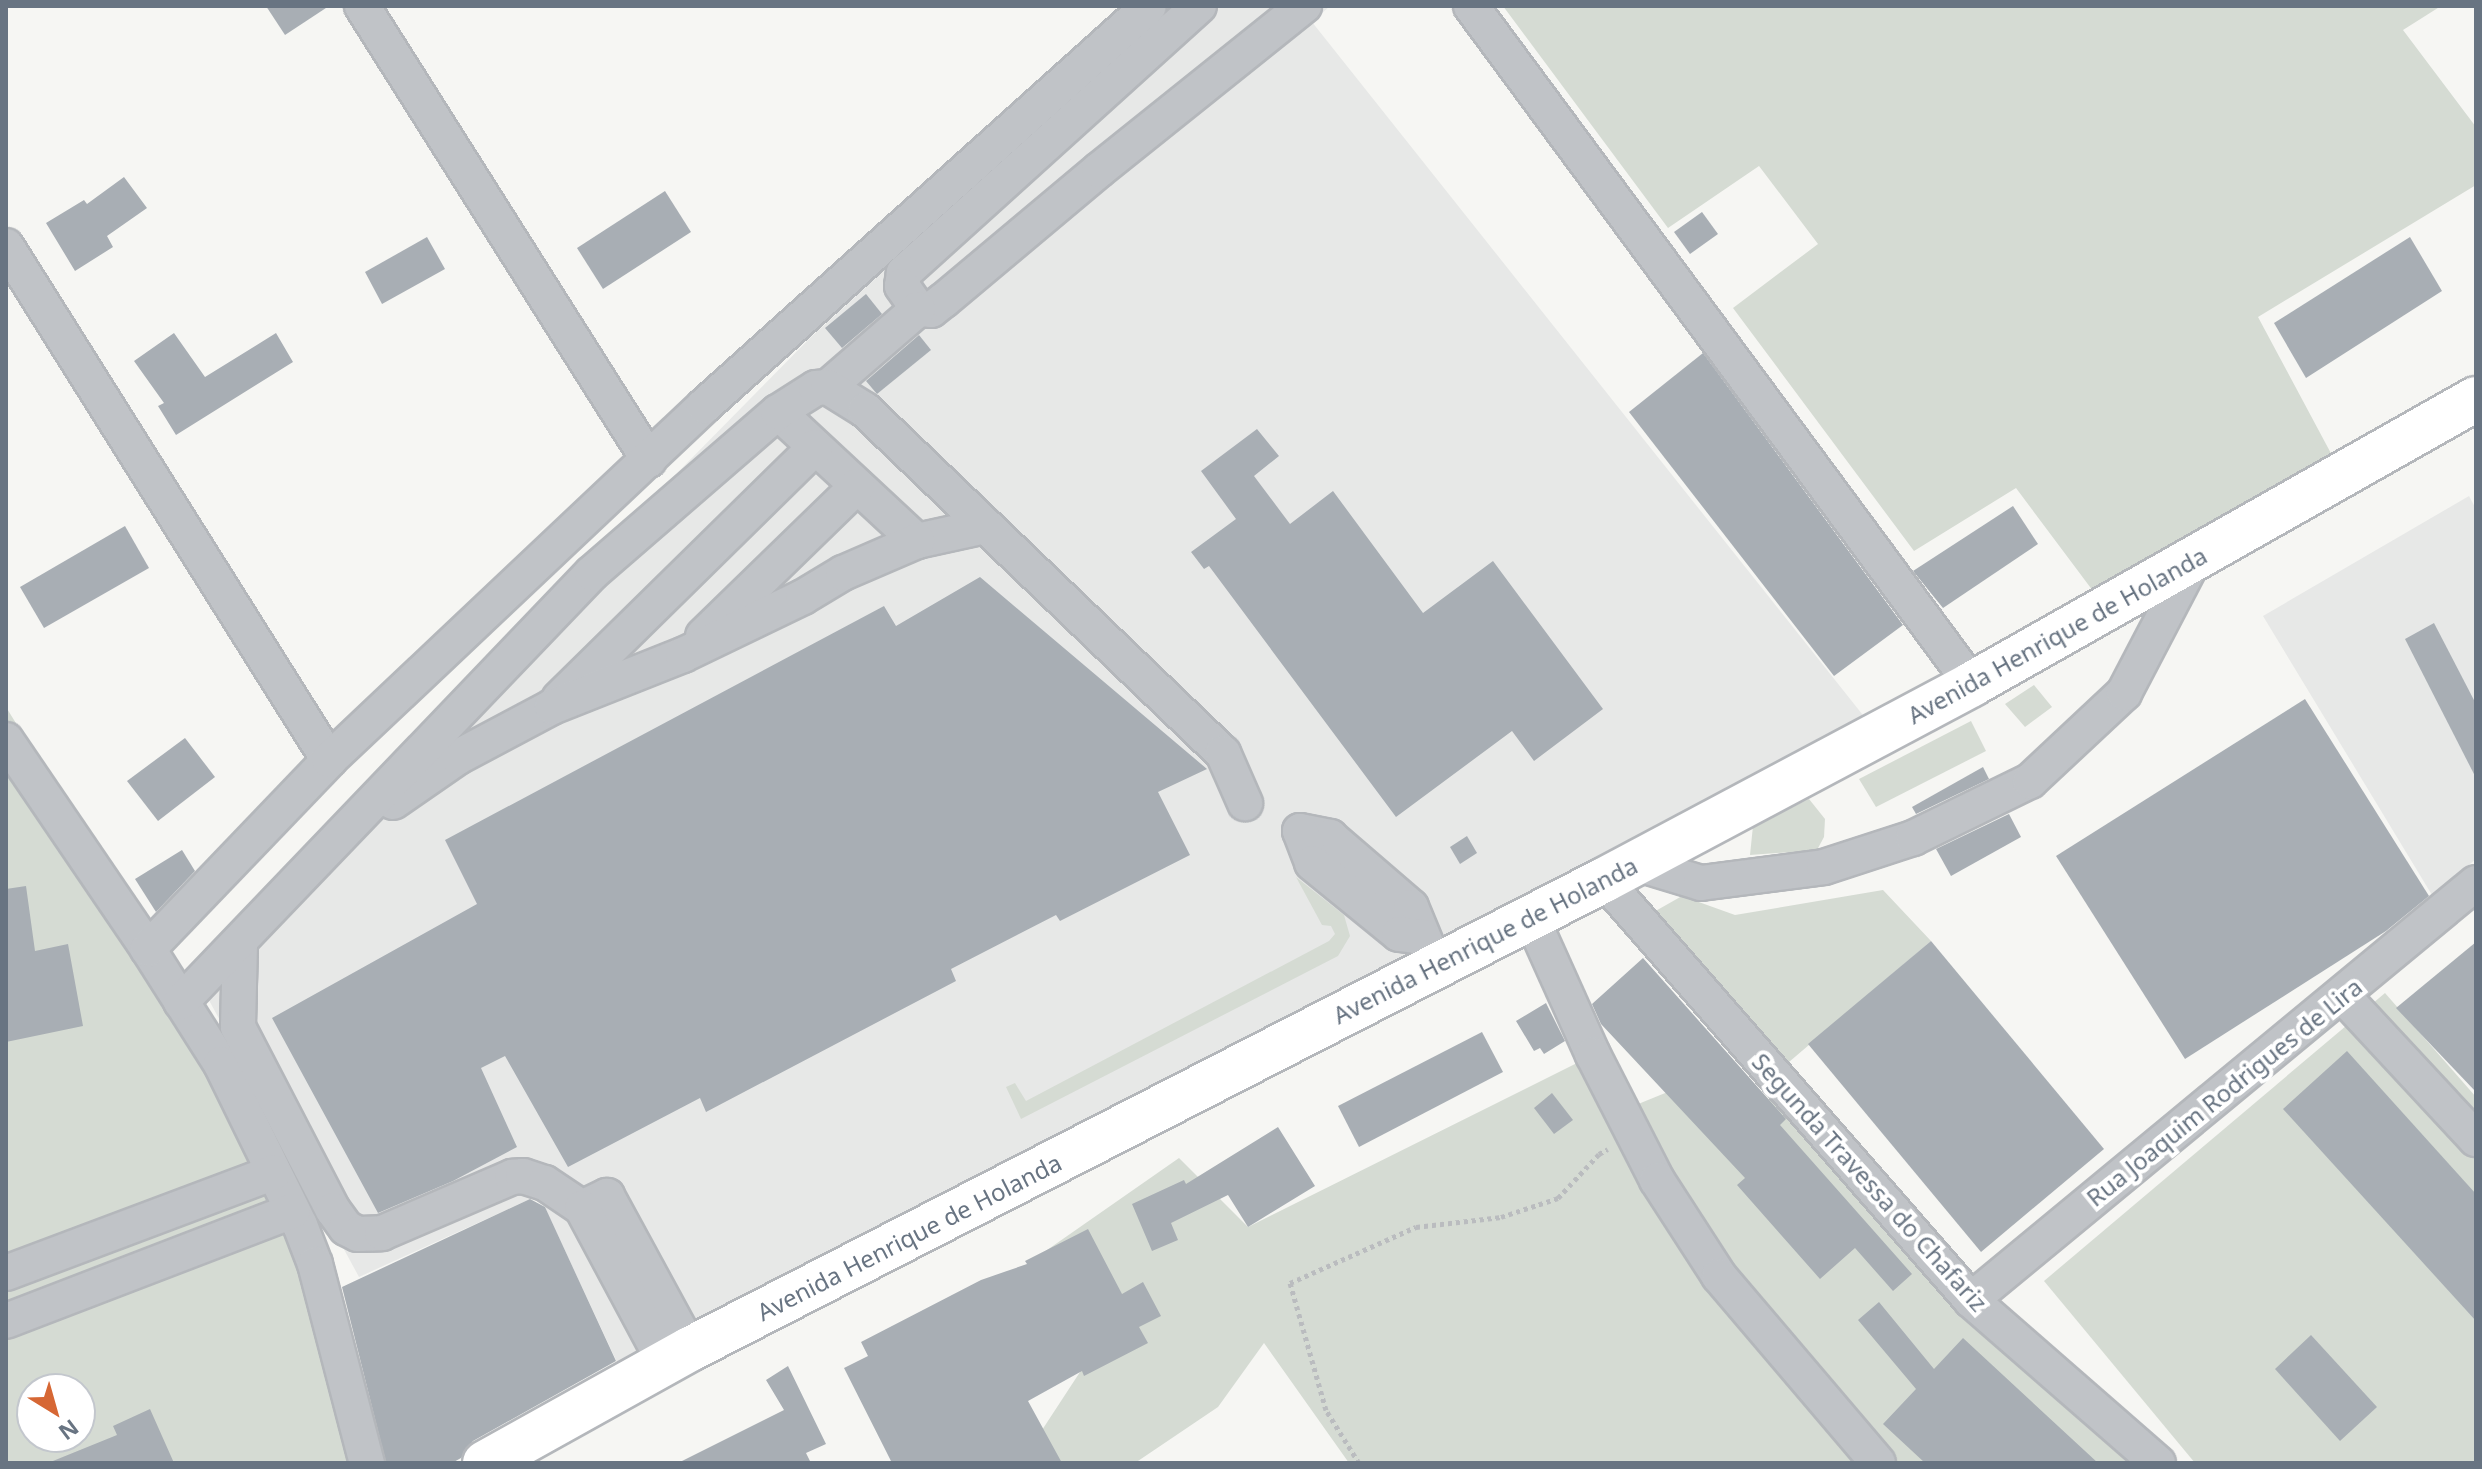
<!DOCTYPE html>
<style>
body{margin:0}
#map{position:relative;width:2482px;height:1469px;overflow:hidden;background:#f6f6f3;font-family:"Noto Sans",sans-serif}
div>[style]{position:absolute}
.built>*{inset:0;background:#e7e8e7}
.green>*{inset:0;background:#d5dbd3}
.building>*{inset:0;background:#a8aeb4}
.path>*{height:5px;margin-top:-2.5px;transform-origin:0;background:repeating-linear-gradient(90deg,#babcbf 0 4px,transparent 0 8px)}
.roads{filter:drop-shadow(2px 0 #b4b7bb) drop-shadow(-2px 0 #b4b7bb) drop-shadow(0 2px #b4b7bb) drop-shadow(0 -2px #b4b7bb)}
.minor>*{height:34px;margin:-17px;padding:0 17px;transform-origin:17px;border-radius:17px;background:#c0c3c7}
.major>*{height:44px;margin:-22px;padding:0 22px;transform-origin:22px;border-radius:22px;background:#fff}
span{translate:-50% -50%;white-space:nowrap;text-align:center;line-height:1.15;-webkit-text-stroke:8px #fff;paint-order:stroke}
.street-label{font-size:24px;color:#687482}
.frame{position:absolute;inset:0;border:8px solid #687482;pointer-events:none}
.north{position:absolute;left:16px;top:1373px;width:80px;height:80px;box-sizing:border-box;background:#fff;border:2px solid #c3c7cd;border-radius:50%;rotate:143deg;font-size:22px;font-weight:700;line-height:32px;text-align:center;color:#687482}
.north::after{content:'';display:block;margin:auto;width:28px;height:36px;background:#d66734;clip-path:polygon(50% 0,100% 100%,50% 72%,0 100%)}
</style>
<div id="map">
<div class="built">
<i style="clip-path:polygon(1175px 6px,1330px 6px,1312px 22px,1866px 719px,623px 1375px,539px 1195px,359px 1277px,191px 967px,811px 337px)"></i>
<i style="clip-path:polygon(2469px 496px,2476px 509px,2476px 859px,2432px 895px,2263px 616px)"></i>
</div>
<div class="green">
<i style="clip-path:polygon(1503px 6px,2441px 6px,2403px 30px,2476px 127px,2476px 185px,2258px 317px,2334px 459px,2099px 599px,2016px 488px,1914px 551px,1733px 308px,1818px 244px,1759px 166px,1668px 228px)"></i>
<i style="clip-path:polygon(2034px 685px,2052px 707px,2025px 727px,2005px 704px)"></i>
<i style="clip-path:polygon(evenodd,6px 707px,226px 1065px,304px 1227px,361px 1463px,6px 1463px,6px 707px,32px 1389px,80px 1389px,80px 1437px,32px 1437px,32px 1389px)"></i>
<i style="clip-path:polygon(1971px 721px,1986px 751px,1876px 807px,1859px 779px)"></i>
<i style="clip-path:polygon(1809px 799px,1825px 819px,1824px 837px,1817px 850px,1750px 855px,1753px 826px)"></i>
<i style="clip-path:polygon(1296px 877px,1344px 915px,1350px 936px,1338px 956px,1021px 1119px,1006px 1087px,1015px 1083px,1026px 1101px,1329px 941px,1335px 934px,1331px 926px,1322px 925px)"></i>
<i style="clip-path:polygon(1883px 890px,1931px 941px,1789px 1062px,1652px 913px,1682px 896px,1735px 915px)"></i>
<i style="clip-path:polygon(2385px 993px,2476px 1097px,2476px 1463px,2195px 1463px,2044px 1281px)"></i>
<i style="clip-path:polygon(1593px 1055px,1621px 1111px,1734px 1065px,2006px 1331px,2148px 1463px,1349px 1463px,1264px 1343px,1218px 1407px,1135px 1463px,1049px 1463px,1027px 1453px,1080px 1372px,1027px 1264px,1179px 1158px,1248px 1227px)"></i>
</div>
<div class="building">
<i style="clip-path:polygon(266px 6px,329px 6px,285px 35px)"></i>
<i style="clip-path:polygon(124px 177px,147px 208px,107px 236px,113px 247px,75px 271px,46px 223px,84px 200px,87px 204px)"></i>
<i style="clip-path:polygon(665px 191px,691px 232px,603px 289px,577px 248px)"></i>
<i style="clip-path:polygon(1702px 212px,1718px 234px,1690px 254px,1674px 232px)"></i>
<i style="clip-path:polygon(427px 237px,445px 269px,382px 304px,365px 272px)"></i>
<i style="clip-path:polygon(2410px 237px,2442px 291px,2306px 378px,2274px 323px)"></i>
<i style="clip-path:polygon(866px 294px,882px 314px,842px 348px,825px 328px)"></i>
<i style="clip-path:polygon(174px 333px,205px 377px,276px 333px,293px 362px,176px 435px,158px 406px,164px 403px,134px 361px)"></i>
<i style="clip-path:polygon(919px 335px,931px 350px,877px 394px,866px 381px)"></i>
<i style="clip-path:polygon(1703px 353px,1903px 625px,1834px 676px,1629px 412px)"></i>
<i style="clip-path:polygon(1257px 429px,1279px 456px,1254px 476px,1290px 524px,1333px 491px,1423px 613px,1493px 561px,1603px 709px,1534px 761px,1512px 731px,1396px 817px,1209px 566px,1204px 569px,1191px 552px,1236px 519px,1201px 471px)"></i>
<i style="clip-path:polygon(2013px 506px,2038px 544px,1943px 608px,1913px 571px)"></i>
<i style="clip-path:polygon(125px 526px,149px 568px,44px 628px,20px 587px)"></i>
<i style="clip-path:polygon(980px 577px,1207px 769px,1158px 792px,1190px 855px,1060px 921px,1056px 915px,951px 969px,956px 981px,706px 1112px,700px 1098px,568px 1167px,505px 1056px,481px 1068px,517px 1147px,453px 1181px,378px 1213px,272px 1018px,477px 904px,445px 840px,884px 606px,896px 626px)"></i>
<i style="clip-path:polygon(2434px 623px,2476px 704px,2476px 778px,2405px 639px)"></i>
<i style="clip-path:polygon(2305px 699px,2429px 896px,2386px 931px,2185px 1059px,2056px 856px)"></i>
<i style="clip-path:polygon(185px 738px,215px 777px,158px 821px,127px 781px)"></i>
<i style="clip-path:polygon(1983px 767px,1989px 779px,1916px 814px,1912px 807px)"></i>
<i style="clip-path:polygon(2009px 814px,2021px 837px,1951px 876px,1936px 849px)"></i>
<i style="clip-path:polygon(1467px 836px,1477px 853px,1460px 864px,1450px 847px)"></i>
<i style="clip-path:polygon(182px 850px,195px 871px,156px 912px,135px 879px)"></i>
<i style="clip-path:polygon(26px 886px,35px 951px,68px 944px,83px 1026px,6px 1042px,6px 889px)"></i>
<i style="clip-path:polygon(1931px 941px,2104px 1149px,1981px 1252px,1808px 1044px)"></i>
<i style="clip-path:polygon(2476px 942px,2476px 1092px,2396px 1008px)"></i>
<i style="clip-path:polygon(1643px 958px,1786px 1119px,1780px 1125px,1912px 1274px,1893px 1291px,1855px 1248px,1820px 1279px,1737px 1185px,1745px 1178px,1601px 1024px,1592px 1004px)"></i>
<i style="clip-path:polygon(1546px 1003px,1565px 1041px,1544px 1054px,1540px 1048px,1534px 1051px,1516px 1021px)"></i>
<i style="clip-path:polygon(1482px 1032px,1503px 1072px,1359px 1147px,1338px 1106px)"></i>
<i style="clip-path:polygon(2347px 1051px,2476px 1194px,2476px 1321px,2283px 1109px)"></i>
<i style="clip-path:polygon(1552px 1093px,1573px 1120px,1554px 1134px,1534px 1108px)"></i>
<i style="clip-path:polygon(1278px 1127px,1315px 1186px,1248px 1227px,1228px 1195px,1171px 1223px,1178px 1240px,1152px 1251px,1132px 1204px,1184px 1180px,1186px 1184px)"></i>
<i style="clip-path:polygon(530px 1199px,545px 1207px,616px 1361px,473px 1441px,461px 1458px,452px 1463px,386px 1463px,342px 1287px)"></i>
<i style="clip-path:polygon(1088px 1229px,1122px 1294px,1143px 1282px,1161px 1316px,1139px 1327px,1148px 1343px,1084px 1376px,1082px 1371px,1028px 1401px,1062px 1463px,892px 1463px,844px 1368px,868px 1356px,861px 1342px,981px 1280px,1027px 1264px,1025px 1261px)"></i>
<i style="clip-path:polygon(1879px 1302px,1934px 1369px,1963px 1338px,2098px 1463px,1925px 1463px,1883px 1424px,1916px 1389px,1858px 1320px)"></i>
<i style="clip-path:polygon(2311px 1335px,2377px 1407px,2340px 1441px,2275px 1369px)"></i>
<i style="clip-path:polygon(788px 1366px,826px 1444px,806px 1453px,811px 1463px,678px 1463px,784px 1410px,766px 1380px)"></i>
<i style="clip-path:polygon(150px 1409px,174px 1463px,48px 1463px,117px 1435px,113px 1426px)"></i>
</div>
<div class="path">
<i style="left:1359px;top:1463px;width:62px;rotate:-121.9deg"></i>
<i style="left:1326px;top:1410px;width:132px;rotate:-105.8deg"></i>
<i style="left:1290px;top:1283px;width:138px;rotate:-24deg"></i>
<i style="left:1416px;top:1227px;width:86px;rotate:-6.7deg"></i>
<i style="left:1501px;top:1217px;width:60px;rotate:-18.4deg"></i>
<i style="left:1558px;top:1198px;width:60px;rotate:-47deg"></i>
<i style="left:1599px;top:1154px;width:10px;rotate:-29deg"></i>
</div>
<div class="roads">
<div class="minor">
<i style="left:362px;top:6px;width:537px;rotate:57.7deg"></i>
<i style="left:1199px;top:6px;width:398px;rotate:137.9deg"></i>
<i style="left:904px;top:273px;width:13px;rotate:99deg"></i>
<i style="left:902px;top:286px;width:28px;rotate:55deg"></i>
<i style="left:918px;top:309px;width:13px;rotate:4deg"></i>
<i style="left:931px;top:310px;width:16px;rotate:-38deg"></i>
<i style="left:944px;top:300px;width:202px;rotate:-40deg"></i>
<i style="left:1099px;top:170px;width:263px;rotate:-38.7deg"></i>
<i style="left:1471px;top:6px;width:843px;rotate:53.54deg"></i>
<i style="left:6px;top:246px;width:607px;rotate:57.85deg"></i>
<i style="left:828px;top:387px;width:119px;rotate:-40.9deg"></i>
<i style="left:778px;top:412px;width:190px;rotate:42.9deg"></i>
<i style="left:917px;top:541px;width:70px;rotate:-12.4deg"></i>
<i style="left:703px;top:636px;width:215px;rotate:-44.2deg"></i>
<i style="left:559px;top:699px;width:359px;rotate:-44.5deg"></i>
<i style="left:6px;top:740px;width:253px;rotate:55.8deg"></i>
<i style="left:148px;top:949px;width:136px;rotate:57.6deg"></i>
<i style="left:221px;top:1064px;width:179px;rotate:63.9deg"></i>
<i style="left:300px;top:1225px;width:42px;rotate:69deg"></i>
<i style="left:315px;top:1264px;width:206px;rotate:75.4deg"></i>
<i style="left:393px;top:802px;width:79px;rotate:-34.7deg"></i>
<i style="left:458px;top:757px;width:106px;rotate:-28deg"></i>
<i style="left:552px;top:707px;width:141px;rotate:-21.7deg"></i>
<i style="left:683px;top:655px;width:133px;rotate:-25.8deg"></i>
<i style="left:803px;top:597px;width:47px;rotate:-31deg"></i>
<i style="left:843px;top:573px;width:81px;rotate:-23.4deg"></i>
<i style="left:1300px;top:831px;width:31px;rotate:11deg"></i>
<i style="left:1330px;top:837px;width:107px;rotate:40.8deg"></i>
<i style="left:1411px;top:907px;width:44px;rotate:67.5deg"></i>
<i style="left:1428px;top:948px;width:21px;rotate:43deg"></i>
<i style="left:1300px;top:831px;width:34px;rotate:69deg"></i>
<i style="left:1312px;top:863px;width:112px;rotate:39.2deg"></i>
<i style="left:1399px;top:934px;width:24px;rotate:7deg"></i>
<i style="left:1635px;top:863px;width:69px;rotate:16.9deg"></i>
<i style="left:1701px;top:883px;width:124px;rotate:-7.4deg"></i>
<i style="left:1824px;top:867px;width:94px;rotate:-18deg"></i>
<i style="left:1913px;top:838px;width:130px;rotate:-26deg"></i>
<i style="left:2030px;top:781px;width:129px;rotate:-43.1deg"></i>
<i style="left:2124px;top:693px;width:151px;rotate:-62.4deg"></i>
<i style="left:1604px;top:880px;width:558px;rotate:48.85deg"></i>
<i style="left:1971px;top:1300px;width:248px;rotate:41.1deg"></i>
<i style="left:1531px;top:917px;width:151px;rotate:65.8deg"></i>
<i style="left:1593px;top:1055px;width:140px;rotate:62.9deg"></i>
<i style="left:1657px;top:1180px;width:114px;rotate:57.1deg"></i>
<i style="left:1719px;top:1276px;width:245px;rotate:49.6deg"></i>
<i style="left:240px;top:944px;width:83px;rotate:91.4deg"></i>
<i style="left:238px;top:1027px;width:206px;rotate:62.6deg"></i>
<i style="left:333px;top:1210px;width:22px;rotate:54deg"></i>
<i style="left:346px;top:1228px;width:13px;rotate:27deg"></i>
<i style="left:358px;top:1234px;width:24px;rotate:-2deg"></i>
<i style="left:382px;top:1233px;width:142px;rotate:-23.3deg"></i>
<i style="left:512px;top:1177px;width:11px;rotate:-5deg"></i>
<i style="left:523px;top:1176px;width:23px;rotate:18deg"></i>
<i style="left:545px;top:1183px;width:45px;rotate:34deg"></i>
<i style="left:582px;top:1208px;width:28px;rotate:-26deg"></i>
<i style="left:607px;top:1196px;width:174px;rotate:61.5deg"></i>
<i style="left:148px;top:949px;width:262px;rotate:-46.2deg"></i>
<i style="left:329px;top:760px;width:516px;rotate:-43.35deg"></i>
<i style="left:704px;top:406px;width:598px;rotate:-41.95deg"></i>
<i style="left:2342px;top:995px;width:197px;rotate:47.1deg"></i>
<i style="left:181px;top:1002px;width:594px;rotate:-46.23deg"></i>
<i style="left:592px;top:573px;width:246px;rotate:-40.9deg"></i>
<i style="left:778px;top:412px;width:45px;rotate:-32.3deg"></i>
<i style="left:816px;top:388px;width:12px;rotate:-5deg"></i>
<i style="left:828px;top:387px;width:44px;rotate:31.9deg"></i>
<i style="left:865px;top:410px;width:496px;rotate:43.8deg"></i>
<i style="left:1223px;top:753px;width:55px;rotate:66.3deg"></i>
<i style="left:582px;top:1208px;width:176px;rotate:61.8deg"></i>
<i style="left:6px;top:1273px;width:286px;rotate:-20.6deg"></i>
<i style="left:1971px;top:1300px;width:655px;rotate:-39.55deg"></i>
<i style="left:6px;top:1321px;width:307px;rotate:-21deg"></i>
</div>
<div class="major">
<i style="left:485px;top:1463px;width:235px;rotate:-29.1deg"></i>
<i style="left:690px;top:1349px;width:1027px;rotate:-27.16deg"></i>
<i style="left:1604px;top:880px;width:417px;rotate:-28deg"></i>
<i style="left:1972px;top:684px;width:579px;rotate:-29.49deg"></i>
</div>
</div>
<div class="street-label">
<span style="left:2057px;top:635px;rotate:-29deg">Avenida Henrique de Holanda</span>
<span style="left:1485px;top:940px;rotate:-27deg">Avenida Henrique de Holanda</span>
<span style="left:2224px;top:1092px;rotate:-39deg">Rua Joaquim Rodrigues de Lira</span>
<span style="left:1870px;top:1182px;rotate:48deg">Segunda Travessa do Chafariz</span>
<span style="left:909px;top:1237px;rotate:-27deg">Avenida Henrique de Holanda</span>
</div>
<div class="frame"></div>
<div class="north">N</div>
</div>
